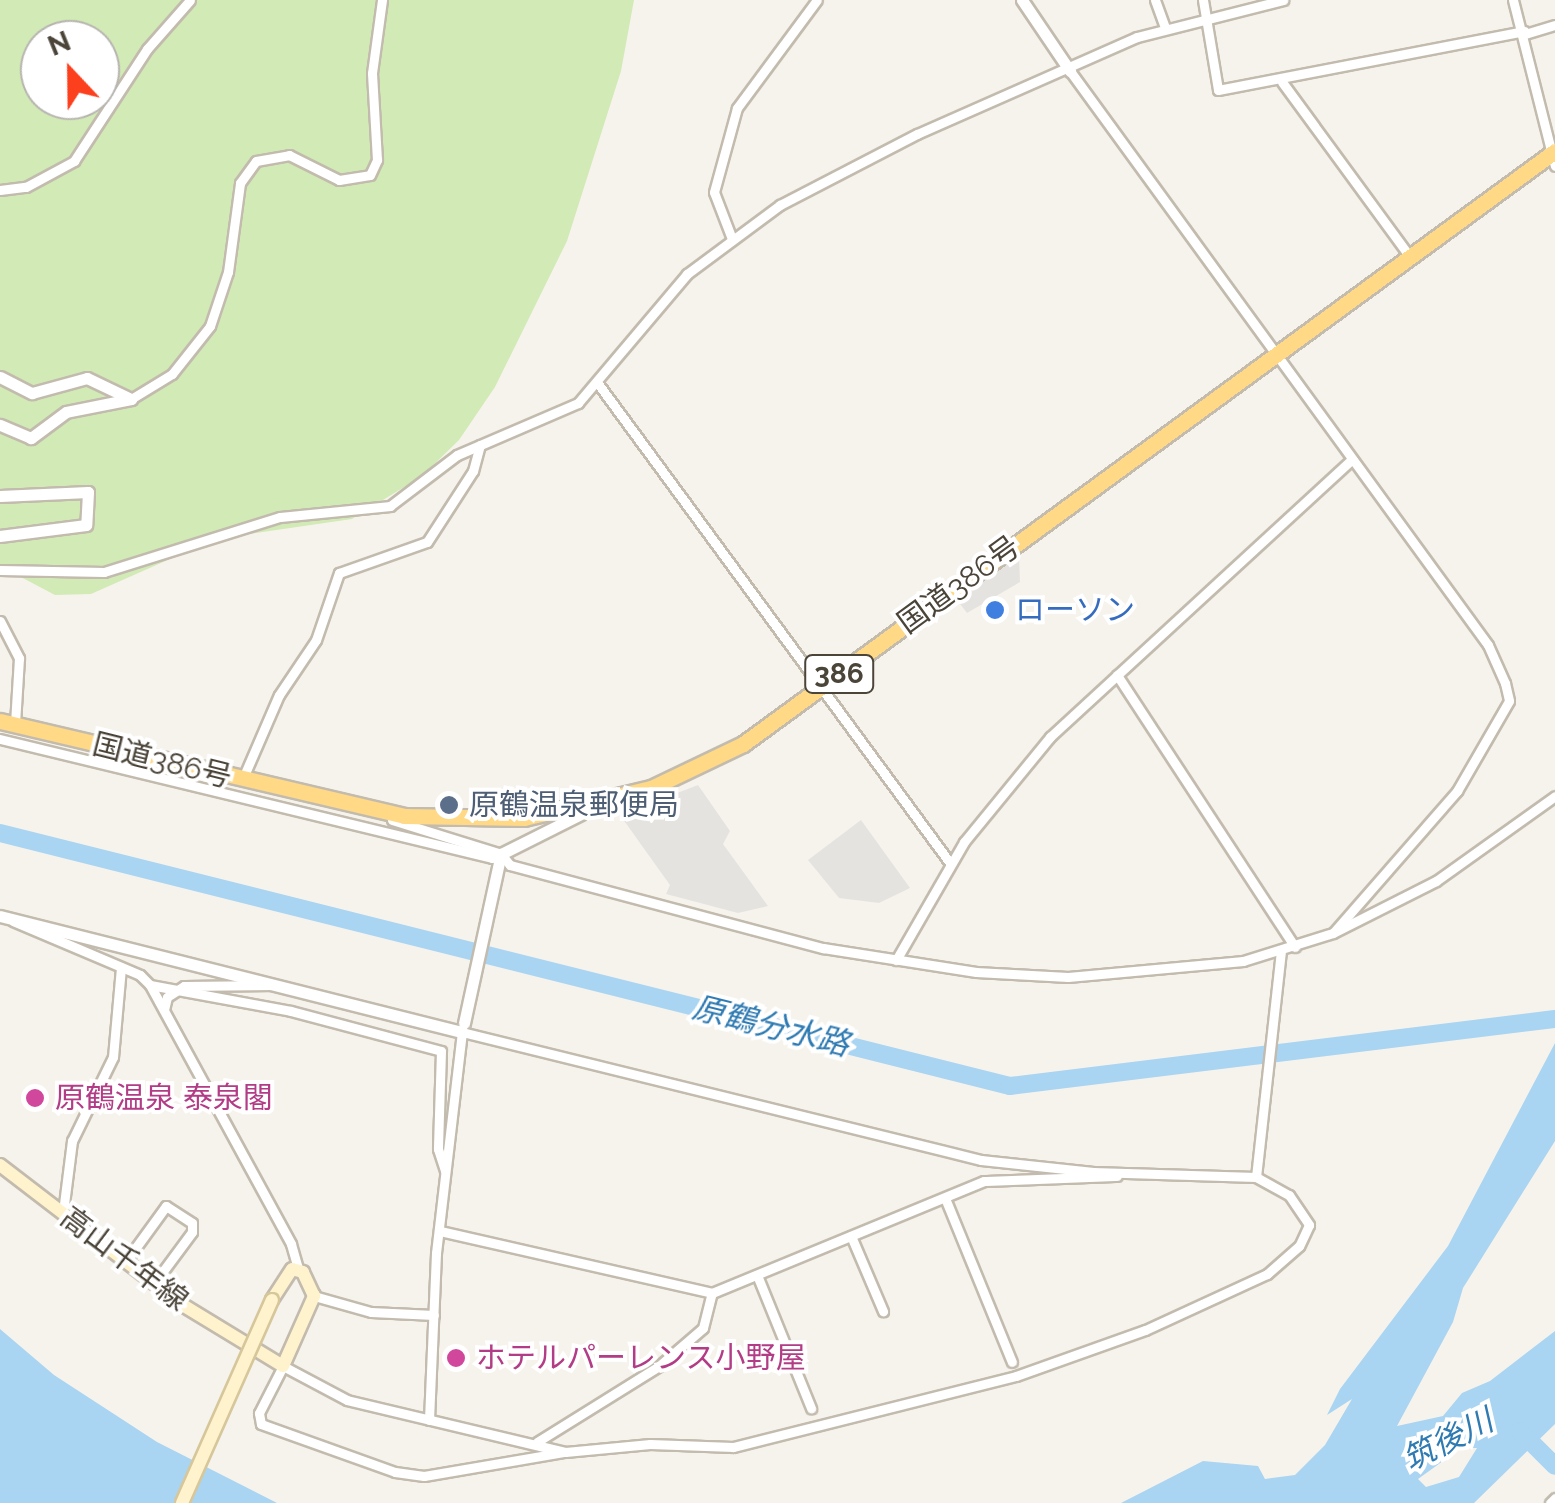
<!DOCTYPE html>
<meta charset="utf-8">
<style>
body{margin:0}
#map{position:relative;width:1555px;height:1503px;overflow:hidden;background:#f6f3ec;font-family:Raleway,"Noto Sans JP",sans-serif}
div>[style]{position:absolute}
.green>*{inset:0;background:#d2eab5}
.parking>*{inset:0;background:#e5e3e0}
.water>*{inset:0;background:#a9d4f2}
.river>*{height:18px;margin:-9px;padding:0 9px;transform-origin:9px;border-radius:9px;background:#a9d4f2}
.roads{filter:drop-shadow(2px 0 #c2bbae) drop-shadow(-2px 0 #c2bbae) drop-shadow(0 2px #c2bbae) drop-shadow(0 -2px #c2bbae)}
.minor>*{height:9px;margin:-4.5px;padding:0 4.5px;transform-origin:4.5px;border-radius:4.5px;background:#fff}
.tertiary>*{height:11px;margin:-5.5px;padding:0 5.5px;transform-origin:5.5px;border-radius:5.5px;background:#fff}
.secondary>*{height:12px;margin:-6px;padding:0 6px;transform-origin:6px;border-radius:6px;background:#fff3cd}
.trunk>*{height:15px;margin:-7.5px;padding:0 7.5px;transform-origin:7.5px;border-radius:7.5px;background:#ffd985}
.bridges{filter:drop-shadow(2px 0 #d6c79b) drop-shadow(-2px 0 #d6c79b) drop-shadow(0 2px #d6c79b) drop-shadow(0 -2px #d6c79b)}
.secondary-bridge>*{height:12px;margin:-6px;padding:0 6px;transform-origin:6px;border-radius:6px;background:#fff3cd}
.dots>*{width:28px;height:28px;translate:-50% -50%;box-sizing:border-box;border:5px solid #fff;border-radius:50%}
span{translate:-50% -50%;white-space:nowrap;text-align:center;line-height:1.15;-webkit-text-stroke:8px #fff;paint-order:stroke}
.shield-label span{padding:2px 8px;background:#fff;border:2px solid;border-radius:8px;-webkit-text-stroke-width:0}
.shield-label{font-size:28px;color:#4b4439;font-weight:700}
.street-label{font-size:30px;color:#4b4439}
.shop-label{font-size:30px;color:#366cbe}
.left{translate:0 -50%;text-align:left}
.service-label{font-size:30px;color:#4e5e75}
.hotel-label{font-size:30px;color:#b23c85}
.water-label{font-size:32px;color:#2e7ab2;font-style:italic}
.north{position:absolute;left:20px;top:20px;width:100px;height:100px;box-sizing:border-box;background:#fff;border:2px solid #b7b4b0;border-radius:50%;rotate:338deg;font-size:28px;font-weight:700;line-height:40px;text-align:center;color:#4b4439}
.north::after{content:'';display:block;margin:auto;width:35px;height:45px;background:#fc3f1d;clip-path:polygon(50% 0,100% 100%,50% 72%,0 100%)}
</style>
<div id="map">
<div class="green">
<i style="clip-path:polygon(evenodd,0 0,634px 0,621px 71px,567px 241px,495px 387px,459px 440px,422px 476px,352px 519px,215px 539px,91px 594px,55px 595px,0 566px,0 0,40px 40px,100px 40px,100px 100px,40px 100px,40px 40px)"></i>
</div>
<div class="parking">
<i style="clip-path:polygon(1019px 556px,1020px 582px,967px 613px,957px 600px)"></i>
<i style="clip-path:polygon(698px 785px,730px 831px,723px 844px,768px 906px,738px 913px,666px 894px,670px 885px,620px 815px)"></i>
<i style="clip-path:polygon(861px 820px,910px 888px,879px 903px,839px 898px,808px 860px)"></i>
</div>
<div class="water">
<i style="clip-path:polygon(evenodd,1555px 1043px,1555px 1141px,1463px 1288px,1453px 1322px,1397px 1426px,1443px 1416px,1462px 1393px,1490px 1381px,1555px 1331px,1555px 1424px,1474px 1503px,1121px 1503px,1203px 1461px,1258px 1466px,1265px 1479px,1295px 1475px,1325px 1445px,1352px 1399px,1327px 1415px,1340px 1389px,1448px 1246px,1555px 1043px,1461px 1448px,1477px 1448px,1459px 1477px,1426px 1487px,1418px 1479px,1461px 1448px)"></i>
<i style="clip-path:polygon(0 1329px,54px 1375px,157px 1442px,277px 1503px,0 1503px)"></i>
</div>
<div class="river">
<i style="left:0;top:833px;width:1041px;rotate:14.06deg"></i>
<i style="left:1010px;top:1086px;width:549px;rotate:-7.01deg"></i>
<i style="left:1520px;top:1431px;width:49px;rotate:45deg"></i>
</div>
<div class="roads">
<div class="minor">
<i style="left:1155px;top:0;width:29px;rotate:70deg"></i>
<i style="left:1203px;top:0;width:91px;rotate:80.5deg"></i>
<i style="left:1218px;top:90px;width:312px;rotate:-10.9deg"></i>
<i style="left:1513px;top:0;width:171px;rotate:75.8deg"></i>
<i style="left:1525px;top:34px;width:31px;rotate:-17deg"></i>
<i style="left:1070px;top:71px;width:710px;rotate:53.94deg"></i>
<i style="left:1488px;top:645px;width:42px;rotate:65.9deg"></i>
<i style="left:1505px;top:683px;width:18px;rotate:77deg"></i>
<i style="left:1509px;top:701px;width:104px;rotate:120deg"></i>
<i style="left:1457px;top:791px;width:186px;rotate:131.1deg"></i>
<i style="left:1282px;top:82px;width:217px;rotate:53.8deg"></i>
<i style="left:0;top:190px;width:26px;rotate:-7deg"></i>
<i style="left:26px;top:187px;width:55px;rotate:-28.4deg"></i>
<i style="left:74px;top:161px;width:134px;rotate:-56.9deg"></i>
<i style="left:147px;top:49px;width:65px;rotate:-48.7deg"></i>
<i style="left:732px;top:239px;width:50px;rotate:-111deg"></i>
<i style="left:714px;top:192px;width:87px;rotate:-74.7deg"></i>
<i style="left:737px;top:108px;width:134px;rotate:-53.5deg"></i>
<i style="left:599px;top:385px;width:593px;rotate:53.71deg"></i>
<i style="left:131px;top:399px;width:48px;rotate:-31.4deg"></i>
<i style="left:172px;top:374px;width:61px;rotate:-51.6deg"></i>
<i style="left:210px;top:326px;width:57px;rotate:-71.6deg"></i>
<i style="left:228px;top:272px;width:90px;rotate:-82.3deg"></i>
<i style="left:240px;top:183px;width:27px;rotate:-54deg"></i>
<i style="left:256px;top:161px;width:34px;rotate:-10deg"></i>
<i style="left:289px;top:155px;width:56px;rotate:26.6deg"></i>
<i style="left:339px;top:180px;width:31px;rotate:-9deg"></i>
<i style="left:370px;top:175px;width:17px;rotate:-65deg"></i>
<i style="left:377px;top:160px;width:87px;rotate:-93.3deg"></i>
<i style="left:372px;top:73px;width:74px;rotate:-82.2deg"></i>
<i style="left:0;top:570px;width:104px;rotate:1.1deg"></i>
<i style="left:104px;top:572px;width:184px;rotate:-17.4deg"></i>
<i style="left:280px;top:517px;width:111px;rotate:-5.7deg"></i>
<i style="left:390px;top:506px;width:84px;rotate:-37.3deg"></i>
<i style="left:457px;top:455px;width:132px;rotate:-23.3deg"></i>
<i style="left:578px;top:403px;width:169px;rotate:-49.8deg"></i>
<i style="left:687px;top:274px;width:116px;rotate:-36.6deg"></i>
<i style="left:780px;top:205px;width:154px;rotate:-27.4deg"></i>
<i style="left:917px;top:134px;width:240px;rotate:-23.8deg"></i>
<i style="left:1137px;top:37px;width:151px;rotate:-14.2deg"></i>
<i style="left:0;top:621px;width:42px;rotate:62.8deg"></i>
<i style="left:19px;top:658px;width:66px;rotate:93.5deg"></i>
<i style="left:1117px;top:675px;width:325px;rotate:56.8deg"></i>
<i style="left:0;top:739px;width:506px;rotate:13.6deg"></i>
<i style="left:492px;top:858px;width:10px;rotate:-24deg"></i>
<i style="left:243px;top:778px;width:90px;rotate:-66.6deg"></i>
<i style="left:279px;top:695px;width:66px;rotate:-56.1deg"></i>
<i style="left:316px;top:640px;width:71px;rotate:-71.1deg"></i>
<i style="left:339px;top:573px;width:93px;rotate:-19.4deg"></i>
<i style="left:427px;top:542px;width:85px;rotate:-57.1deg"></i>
<i style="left:473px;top:471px;width:27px;rotate:-75deg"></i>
<i style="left:392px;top:820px;width:114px;rotate:17.3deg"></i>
<i style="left:501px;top:854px;width:14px;rotate:51deg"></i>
<i style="left:510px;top:865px;width:324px;rotate:14.9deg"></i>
<i style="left:823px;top:948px;width:155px;rotate:8.9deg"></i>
<i style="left:976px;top:972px;width:92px;rotate:3.1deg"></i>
<i style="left:1068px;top:977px;width:176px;rotate:-5.2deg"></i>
<i style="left:1243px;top:961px;width:94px;rotate:-17.3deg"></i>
<i style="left:1333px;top:933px;width:115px;rotate:-26.8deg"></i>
<i style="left:1436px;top:881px;width:146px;rotate:-35.5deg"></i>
<i style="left:13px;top:921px;width:138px;rotate:23deg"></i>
<i style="left:140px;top:975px;width:14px;rotate:45deg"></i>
<i style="left:150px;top:985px;width:295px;rotate:61.4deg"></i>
<i style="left:291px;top:1244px;width:26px;rotate:74deg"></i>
<i style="left:896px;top:960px;width:136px;rotate:-60deg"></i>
<i style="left:964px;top:842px;width:136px;rotate:-50.7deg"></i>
<i style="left:1050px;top:737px;width:410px;rotate:-42.6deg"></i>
<i style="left:150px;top:985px;width:143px;rotate:10.4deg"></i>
<i style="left:291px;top:1011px;width:155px;rotate:14.9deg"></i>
<i style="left:441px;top:1051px;width:98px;rotate:91.8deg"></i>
<i style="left:438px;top:1149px;width:23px;rotate:72deg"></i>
<i style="left:164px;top:1010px;width:13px;rotate:-77deg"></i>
<i style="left:167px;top:997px;width:20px;rotate:-33deg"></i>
<i style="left:184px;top:986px;width:90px;rotate:-0.6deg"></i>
<i style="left:462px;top:1032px;width:535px;rotate:13.85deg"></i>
<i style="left:981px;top:1160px;width:113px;rotate:6.1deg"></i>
<i style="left:1093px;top:1172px;width:163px;rotate:1.8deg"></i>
<i style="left:1256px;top:1177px;width:38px;rotate:29deg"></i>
<i style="left:1289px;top:1195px;width:36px;rotate:56deg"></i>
<i style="left:1309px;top:1225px;width:23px;rotate:115deg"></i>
<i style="left:1299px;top:1246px;width:43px;rotate:138.8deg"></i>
<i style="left:1267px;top:1274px;width:134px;rotate:155.3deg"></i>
<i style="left:1145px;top:1330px;width:137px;rotate:160.4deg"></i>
<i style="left:1016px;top:1376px;width:292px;rotate:165.9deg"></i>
<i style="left:733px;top:1447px;width:83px;rotate:-177.9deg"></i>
<i style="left:650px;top:1444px;width:85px;rotate:174.6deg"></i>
<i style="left:565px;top:1452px;width:224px;rotate:-166.6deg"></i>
<i style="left:347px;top:1400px;width:72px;rotate:-152deg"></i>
<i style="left:283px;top:1366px;width:53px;rotate:117.1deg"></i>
<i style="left:259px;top:1413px;width:11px;rotate:80deg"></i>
<i style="left:261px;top:1424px;width:142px;rotate:19.7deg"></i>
<i style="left:395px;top:1472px;width:29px;rotate:8deg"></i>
<i style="left:424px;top:1476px;width:143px;rotate:-9.7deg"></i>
<i style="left:1256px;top:1177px;width:226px;rotate:-83.7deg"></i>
<i style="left:945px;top:1198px;width:177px;rotate:67.8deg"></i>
<i style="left:63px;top:1212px;width:72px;rotate:-82.8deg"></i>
<i style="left:72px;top:1141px;width:93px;rotate:-64deg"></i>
<i style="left:113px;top:1057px;width:90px;rotate:-84.9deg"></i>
<i style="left:440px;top:1231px;width:279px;rotate:12.8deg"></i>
<i style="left:712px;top:1293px;width:294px;rotate:-22.4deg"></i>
<i style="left:984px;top:1181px;width:133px;rotate:-2.2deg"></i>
<i style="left:851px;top:1236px;width:82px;rotate:66.9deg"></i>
<i style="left:126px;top:1261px;width:68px;rotate:-54deg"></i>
<i style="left:166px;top:1206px;width:31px;rotate:33deg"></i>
<i style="left:192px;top:1223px;width:9px;rotate:90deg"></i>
<i style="left:192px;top:1232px;width:62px;rotate:126.5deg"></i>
<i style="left:757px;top:1275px;width:144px;rotate:67.9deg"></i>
<i style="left:314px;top:1296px;width:59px;rotate:15.7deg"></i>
<i style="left:371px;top:1312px;width:63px;rotate:2.7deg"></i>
<i style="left:429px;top:1420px;width:167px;rotate:-87.6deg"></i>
<i style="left:436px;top:1253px;width:225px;rotate:-83.3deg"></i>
<i style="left:537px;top:1442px;width:144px;rotate:-31.9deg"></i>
<i style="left:659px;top:1366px;width:58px;rotate:-40.8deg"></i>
<i style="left:703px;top:1328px;width:36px;rotate:-76deg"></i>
<i style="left:1550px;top:1503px;width:7px;rotate:-45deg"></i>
</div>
<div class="tertiary">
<i style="left:1022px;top:0;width:86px;rotate:55.9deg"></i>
<i style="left:0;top:377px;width:36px;rotate:27deg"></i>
<i style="left:32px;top:393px;width:57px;rotate:-15.3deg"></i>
<i style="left:87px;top:378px;width:49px;rotate:25.5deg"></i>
<i style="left:131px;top:399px;width:66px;rotate:168.7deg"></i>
<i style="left:66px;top:412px;width:44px;rotate:143.4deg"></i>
<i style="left:31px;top:438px;width:34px;rotate:-157deg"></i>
<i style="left:0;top:496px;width:88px;rotate:-2.6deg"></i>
<i style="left:88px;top:492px;width:33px;rotate:93deg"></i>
<i style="left:86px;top:525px;width:87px;rotate:172.7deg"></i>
<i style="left:0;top:916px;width:476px;rotate:14.1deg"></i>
<i style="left:464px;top:1023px;width:173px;rotate:-77.7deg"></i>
<i style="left:501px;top:854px;width:107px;rotate:-26.6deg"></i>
</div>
<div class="secondary">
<i style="left:0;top:1165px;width:228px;rotate:37.5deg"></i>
<i style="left:181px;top:1304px;width:119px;rotate:31.3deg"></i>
<i style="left:283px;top:1366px;width:77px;rotate:-66.1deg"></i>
<i style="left:314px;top:1296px;width:26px;rotate:-115deg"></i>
<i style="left:303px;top:1272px;width:11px;rotate:-165deg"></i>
<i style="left:292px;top:1269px;width:37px;rotate:123deg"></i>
</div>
<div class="trunk">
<i style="left:0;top:721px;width:415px;rotate:13.2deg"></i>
<i style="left:404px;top:816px;width:120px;rotate:1deg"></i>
<i style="left:524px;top:818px;width:130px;rotate:-13.3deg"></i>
<i style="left:651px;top:788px;width:102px;rotate:-25.6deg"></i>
<i style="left:743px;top:744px;width:1005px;rotate:-36.14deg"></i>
</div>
</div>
<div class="bridges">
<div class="secondary-bridge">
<i style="left:182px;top:1503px;width:222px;rotate:-66.1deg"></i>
</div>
</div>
<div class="dots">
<i style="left:995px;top:610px;background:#3f7fe0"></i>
<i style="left:449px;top:805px;background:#5c6f8a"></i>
<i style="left:35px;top:1098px;background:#d1479c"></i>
<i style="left:456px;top:1358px;background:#d1479c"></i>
</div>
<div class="shield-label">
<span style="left:839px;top:674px">386</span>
</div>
<div class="street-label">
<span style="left:959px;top:585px;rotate:-36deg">国道386号</span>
<span style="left:162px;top:761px;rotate:14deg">国道386号</span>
<span style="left:124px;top:1259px;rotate:37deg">高山千年線</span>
</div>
<div class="shop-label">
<span class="left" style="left:1015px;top:610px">ローソン</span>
</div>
<div class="service-label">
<span class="left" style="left:469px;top:805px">原鶴温泉郵便局</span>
</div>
<div class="hotel-label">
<span class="left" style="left:55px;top:1098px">原鶴温泉 泰泉閣</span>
<span class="left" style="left:476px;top:1358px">ホテルパーレンス小野屋</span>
</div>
<div class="water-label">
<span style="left:771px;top:1026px;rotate:14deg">原鶴分水路</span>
<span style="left:1448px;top:1440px;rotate:-27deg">筑後川</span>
</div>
<div class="north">N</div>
</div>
